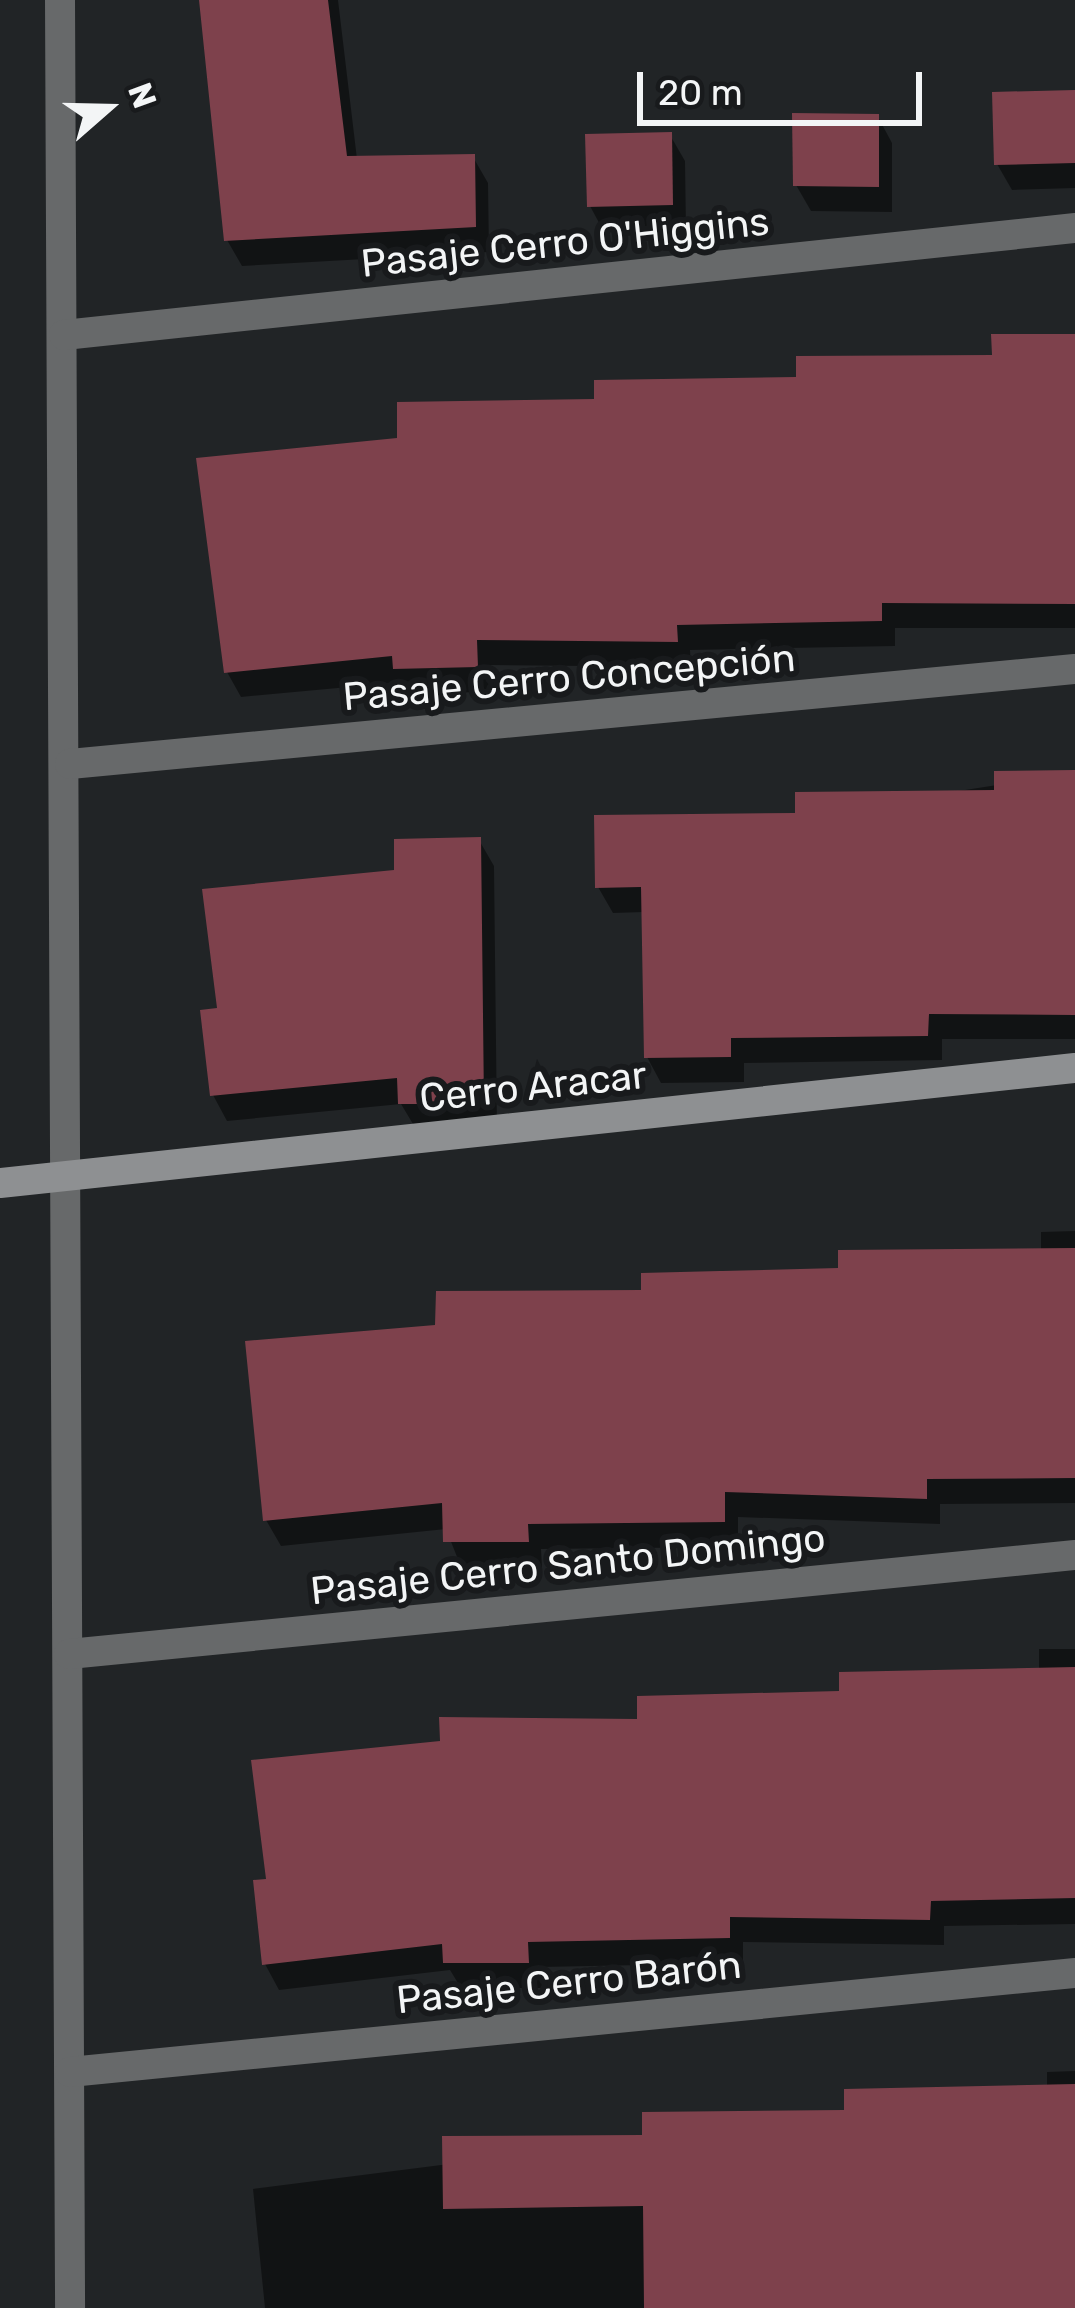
<!DOCTYPE html>
<meta charset="utf-8">
<style>
body{margin:0}
#map{position:relative;width:1075px;height:2308px;overflow:hidden;background:#212426;font-family:Rubik,sans-serif}
div>[style]{position:absolute}
.shadow>*{inset:0;background:#0007}
.building>*{inset:0;background:#7e414c}
.street>*{height:30px;margin:-15px;padding:0 15px;transform-origin:15px;border-radius:15px;background:#67696a}
.secondary>*{height:30px;margin:-15px;padding:0 15px;transform-origin:15px;border-radius:15px;background:#8e9092}
span{translate:-50% -50%;white-space:nowrap;text-align:center;line-height:1.15;-webkit-text-stroke:12px #181a1c;paint-order:stroke}
.street-label{font-size:39px;color:#f3f5f6}
.north{position:absolute;left:48px;top:48px;width:120px;height:120px;-webkit-text-stroke:9px #181a1c;paint-order:stroke;rotate:70deg;font-size:33px;font-weight:700;line-height:48px;text-align:center;color:#f3f5f6}
.north::after{content:'';display:block;margin:auto;width:42px;height:54px;background:#f3f5f6;clip-path:polygon(50% 0,100% 100%,50% 72%,0 100%)}
.scale{position:absolute;left:637px;top:72px;width:285px;height:54px;box-sizing:border-box;border:6px solid #f3f5f6;border-top:0;padding-left:15px;font-size:36px;line-height:42px;white-space:nowrap;color:#f3f5f6;-webkit-text-stroke:9px #181a1c;paint-order:stroke}
</style>
<div id="map">
<div class="shadow">
<i style="clip-path:polygon(202px 0,338px 0,357px 159px,473px 157px,488px 183px,489px 252px,242px 266px,227px 240px)"></i>
<i style="clip-path:polygon(1075px 93px,1075px 188px,1012px 190px,997px 164px)"></i>
<i style="clip-path:polygon(878px 117px,892px 143px,892px 212px,811px 211px,796px 185px)"></i>
<i style="clip-path:polygon(670px 135px,685px 161px,686px 230px,604px 232px,590px 206px)"></i>
<i style="clip-path:polygon(1075px 338px,1075px 628px,895px 628px,895px 646px,690px 650px,691px 667px,490px 665px,491px 692px,410px 693px,403px 682px,241px 697px,227px 672px,400px 441px,597px 402px,995px 358px)"></i>
<i style="clip-path:polygon(1075px 773px,1075px 1039px,942px 1039px,942px 1060px,744px 1063px,744px 1082px,661px 1083px,647px 1057px,644px 912px,613px 913px,598px 887px,798px 816px)"></i>
<i style="clip-path:polygon(479px 840px,494px 866px,497px 1129px,416px 1129px,401px 1104px,227px 1121px,213px 1095px,220px 1011px,398px 873px)"></i>
<i style="clip-path:polygon(1075px 1231px,1075px 1503px,940px 1504px,940px 1524px,738px 1517px,738px 1547px,541px 1549px,542px 1567px,461px 1567px,446px 1529px,281px 1546px,266px 1520px,438px 1328px,644px 1293px,1041px 1251px,1041px 1232px)"></i>
<i style="clip-path:polygon(1039px 1649px,1075px 1649px,1075px 1924px,944px 1926px,944px 1945px,743px 1942px,743px 1963px,541px 1967px,542px 1988px,461px 1988px,450px 1970px,279px 1990px,265px 1964px,270px 1882px,640px 1722px,1039px 1671px)"></i>
<i style="clip-path:polygon(1075px 2071px,1075px 2308px,265px 2308px,253px 2189px,1047px 2088px,1047px 2072px)"></i>
</div>
<div class="building">
<i style="clip-path:polygon(199px 0,328px 0,347px 156px,475px 154px,476px 227px,224px 241px)"></i>
<i style="clip-path:polygon(1075px 90px,1075px 163px,994px 165px,992px 92px)"></i>
<i style="clip-path:polygon(792px 113px,879px 114px,879px 187px,793px 186px)"></i>
<i style="clip-path:polygon(672px 132px,673px 205px,587px 207px,585px 134px)"></i>
<i style="clip-path:polygon(991px 334px,1075px 334px,1075px 604px,882px 603px,882px 621px,677px 625px,678px 642px,477px 640px,478px 667px,393px 669px,392px 656px,224px 673px,196px 458px,397px 438px,397px 402px,594px 399px,594px 380px,796px 377px,796px 356px,992px 355px)"></i>
<i style="clip-path:polygon(1075px 770px,1075px 1015px,929px 1014px,928px 1036px,731px 1038px,731px 1057px,644px 1058px,641px 887px,595px 888px,594px 815px,795px 813px,795px 792px,994px 790px,994px 771px)"></i>
<i style="clip-path:polygon(481px 837px,484px 1104px,398px 1104px,397px 1078px,210px 1096px,200px 1010px,217px 1008px,202px 889px,394px 870px,394px 839px)"></i>
<i style="clip-path:polygon(1075px 1248px,1075px 1478px,927px 1479px,927px 1499px,725px 1492px,725px 1522px,528px 1524px,529px 1542px,443px 1542px,442px 1503px,263px 1521px,245px 1341px,435px 1325px,436px 1291px,641px 1290px,641px 1273px,838px 1268px,838px 1250px)"></i>
<i style="clip-path:polygon(1075px 1667px,1075px 1898px,931px 1901px,930px 1920px,730px 1917px,730px 1938px,528px 1942px,529px 1963px,443px 1963px,442px 1944px,262px 1965px,253px 1880px,266px 1879px,251px 1760px,440px 1741px,439px 1717px,637px 1719px,637px 1696px,839px 1691px,839px 1672px)"></i>
<i style="clip-path:polygon(1075px 2084px,1075px 2308px,644px 2308px,643px 2206px,443px 2209px,442px 2136px,642px 2135px,642px 2112px,844px 2110px,844px 2089px)"></i>
</div>
<div class="street">
<i style="left:60px;top:0;width:2308px;rotate:89.75deg"></i>
<i style="left:64px;top:335px;width:1017px;rotate:-6.04deg"></i>
<i style="left:70px;top:764px;width:1009px;rotate:-5.4deg"></i>
<i style="left:69px;top:1654px;width:1011px;rotate:-5.62deg"></i>
<i style="left:70px;top:2072px;width:1010px;rotate:-5.63deg"></i>
</div>
<div class="secondary">
<i style="left:0;top:1183px;width:1081px;rotate:-6.11deg"></i>
</div>
<div class="street-label">
<span style="left:565px;top:243px;rotate:-6deg">Pasaje Cerro O'Higgins</span>
<span style="left:569px;top:678px;rotate:-5deg">Pasaje Cerro Concepción</span>
<span style="left:533px;top:1087px;rotate:-6deg">Cerro Aracar</span>
<span style="left:568px;top:1565px;rotate:-6deg">Pasaje Cerro Santo Domingo</span>
<span style="left:569px;top:1983px;rotate:-6deg">Pasaje Cerro Barón</span>
</div>
<div class="north">N</div>
<div class="scale">20 m</div>
</div>
